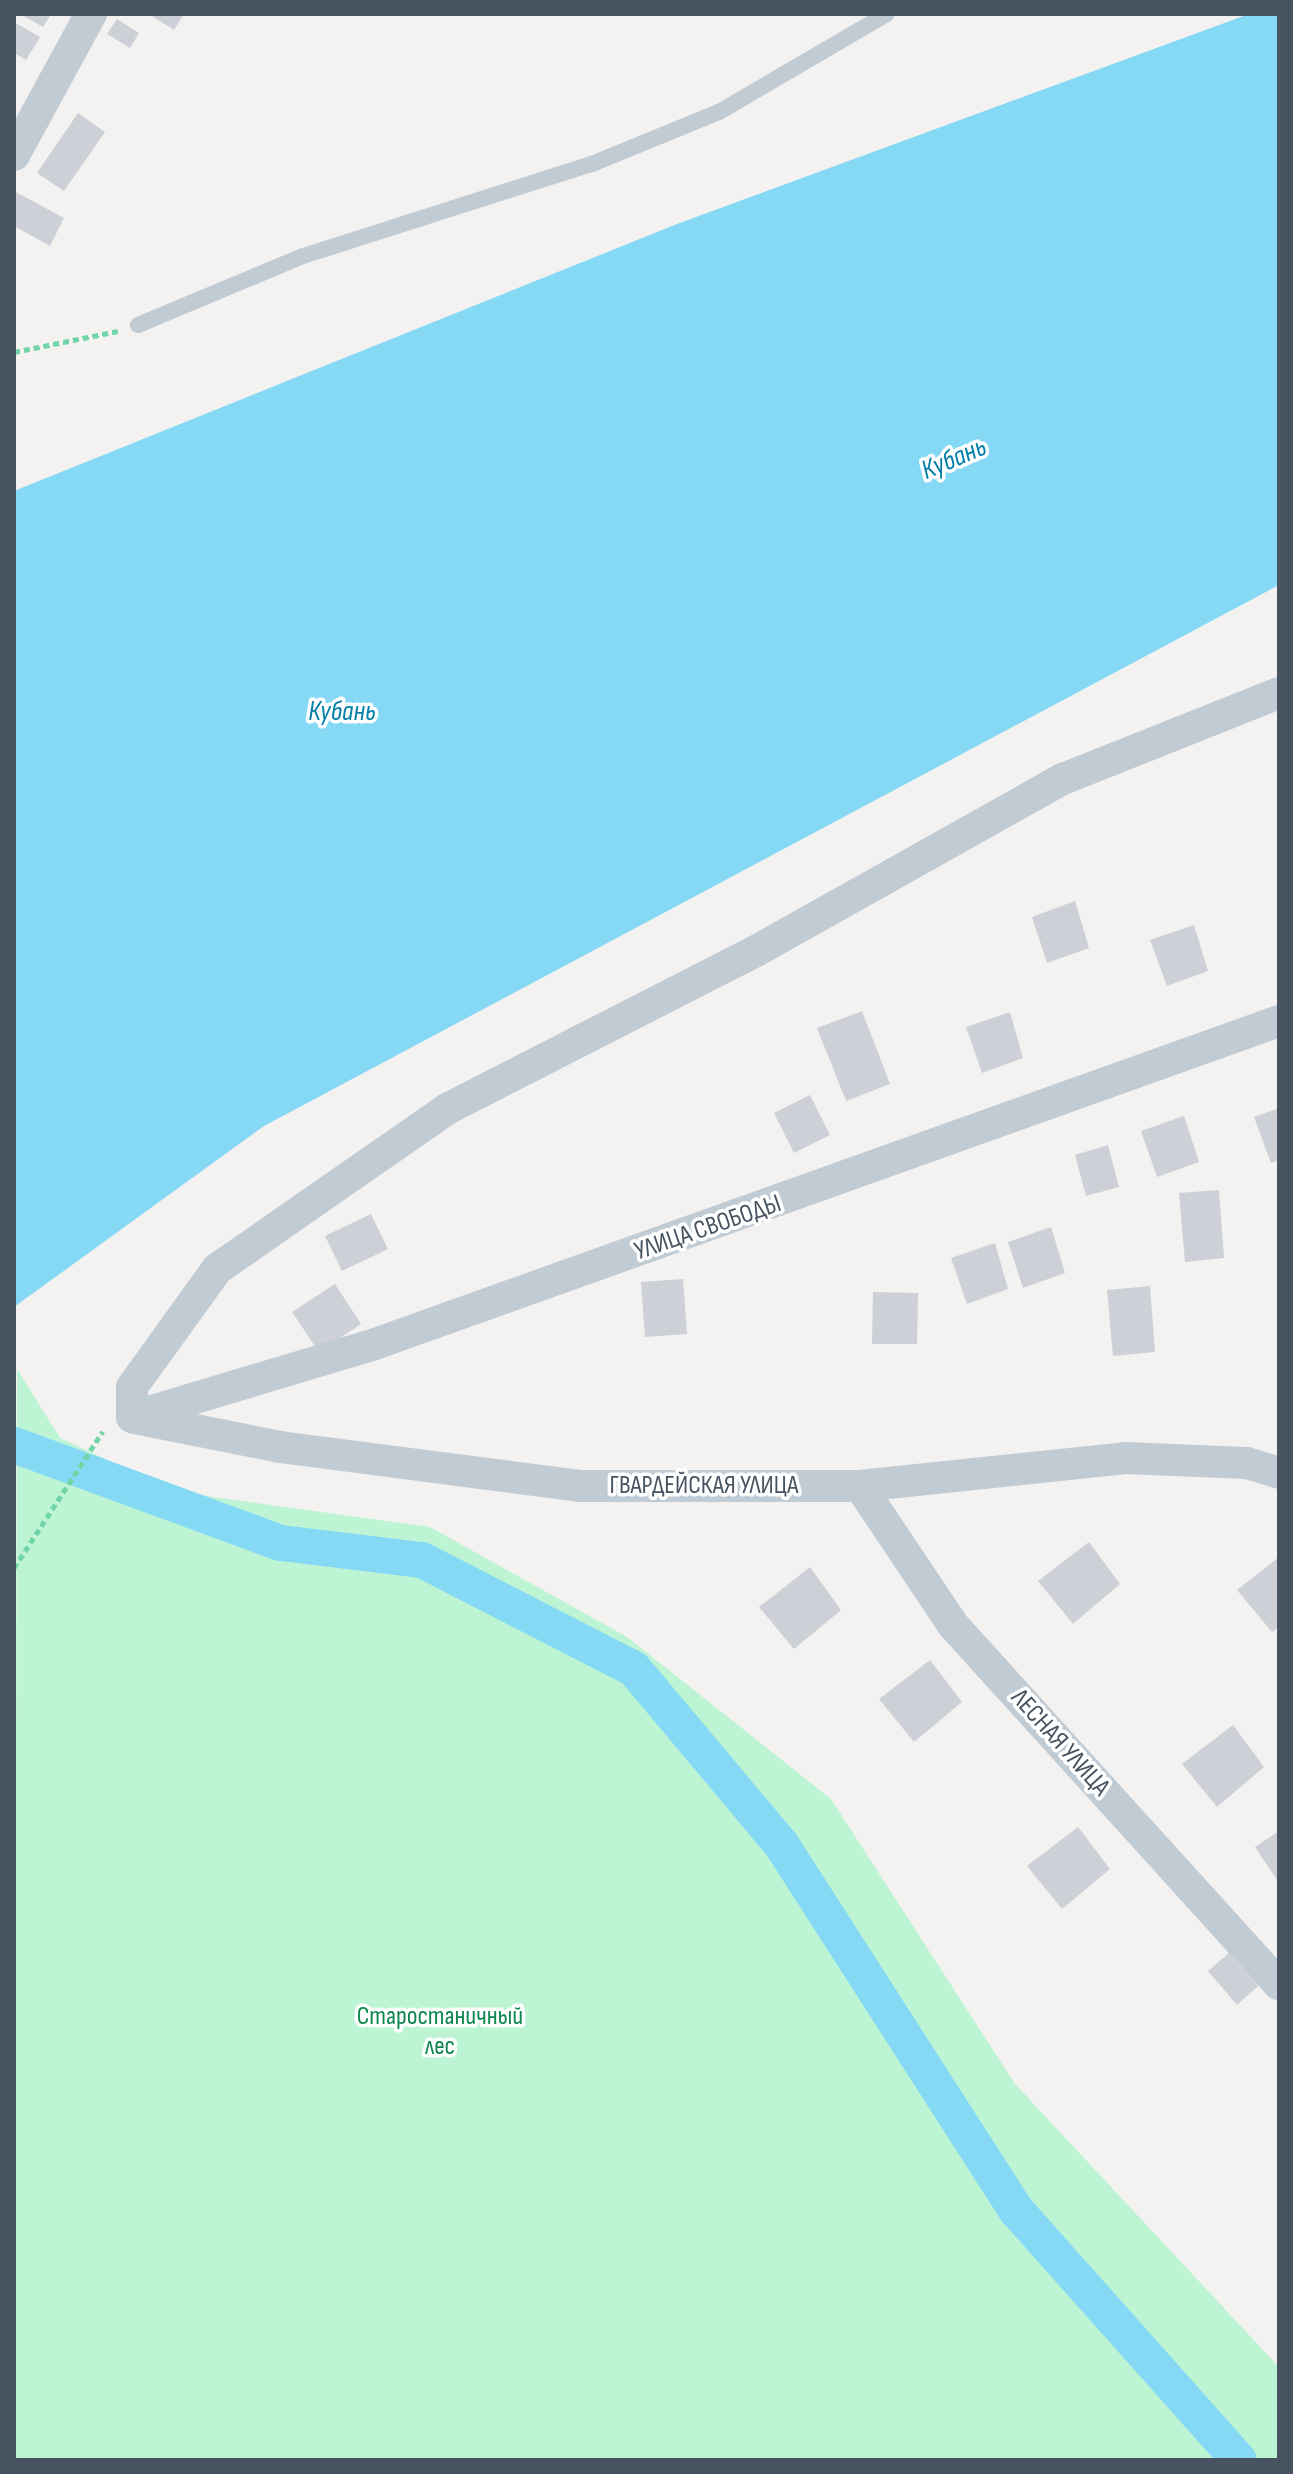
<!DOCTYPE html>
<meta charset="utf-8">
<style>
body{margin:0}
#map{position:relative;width:1293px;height:2474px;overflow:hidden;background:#f4f1f1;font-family:"Sofia Sans Condensed",sans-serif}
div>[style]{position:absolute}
.green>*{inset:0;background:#bcf4d4}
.water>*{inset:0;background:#85d9f5}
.canal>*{height:36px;margin:-18px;padding:0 18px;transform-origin:18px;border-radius:18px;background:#85d9f5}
.building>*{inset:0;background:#cdd0d6}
.path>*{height:5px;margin-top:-2.5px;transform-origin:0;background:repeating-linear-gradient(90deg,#70d6a8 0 6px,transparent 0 10px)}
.lane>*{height:16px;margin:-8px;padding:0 8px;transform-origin:8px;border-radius:8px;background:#c1cbd4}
.street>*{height:32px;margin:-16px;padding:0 16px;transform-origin:16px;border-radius:16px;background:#c1cbd4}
span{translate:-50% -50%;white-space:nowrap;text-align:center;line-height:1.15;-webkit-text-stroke:7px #fff;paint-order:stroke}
.street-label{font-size:26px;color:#475361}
.park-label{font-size:26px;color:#0e864f}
.water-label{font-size:28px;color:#027fa9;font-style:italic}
.frame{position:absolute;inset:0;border:16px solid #475361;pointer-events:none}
</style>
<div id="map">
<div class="green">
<i style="clip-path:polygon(17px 1369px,60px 1438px,177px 1492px,430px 1527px,627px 1637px,831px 1799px,1015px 2084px,1279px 2367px,1279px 2460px,14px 2460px)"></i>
</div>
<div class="water">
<i style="clip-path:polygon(1249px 14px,1279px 14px,1279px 585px,264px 1126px,14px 1307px,14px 491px,677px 224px)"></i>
</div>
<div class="canal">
<i style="left:14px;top:1445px;width:284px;rotate:20.2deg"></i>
<i style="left:281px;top:1543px;width:142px;rotate:6.9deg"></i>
<i style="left:422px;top:1560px;width:238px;rotate:27.2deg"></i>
<i style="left:634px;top:1669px;width:229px;rotate:50deg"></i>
<i style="left:781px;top:1844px;width:435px;rotate:57.3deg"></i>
<i style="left:1016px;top:2210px;width:335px;rotate:48.3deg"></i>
</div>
<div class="building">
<i style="clip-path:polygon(20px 14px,51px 14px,43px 27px)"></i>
<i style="clip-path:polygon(149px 14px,184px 14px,174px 30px)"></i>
<i style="clip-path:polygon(117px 19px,139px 33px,130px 48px,107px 34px)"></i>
<i style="clip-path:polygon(14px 22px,40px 37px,26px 60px,14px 53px)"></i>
<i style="clip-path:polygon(78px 113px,105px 132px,64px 191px,37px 173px)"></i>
<i style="clip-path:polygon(14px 191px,64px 218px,50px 246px,14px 226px)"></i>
<i style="clip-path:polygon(1075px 901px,1089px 948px,1047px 963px,1032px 917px)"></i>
<i style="clip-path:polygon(1194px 925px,1208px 971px,1167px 986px,1150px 940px)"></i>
<i style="clip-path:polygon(862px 1011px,890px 1084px,846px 1101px,817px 1028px)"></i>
<i style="clip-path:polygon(1010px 1012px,1023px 1058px,982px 1073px,966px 1027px)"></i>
<i style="clip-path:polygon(810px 1095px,830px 1135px,794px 1153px,774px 1113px)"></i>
<i style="clip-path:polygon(1279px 1108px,1279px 1160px,1271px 1163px,1254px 1117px)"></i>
<i style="clip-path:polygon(1184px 1116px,1199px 1162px,1157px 1177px,1141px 1131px)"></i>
<i style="clip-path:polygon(1108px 1145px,1119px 1187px,1086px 1196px,1075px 1155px)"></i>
<i style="clip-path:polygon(1219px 1190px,1224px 1258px,1185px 1262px,1179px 1193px)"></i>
<i style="clip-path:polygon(371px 1214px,388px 1249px,342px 1271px,325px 1236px)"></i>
<i style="clip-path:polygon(1051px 1227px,1065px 1273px,1023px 1288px,1008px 1242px)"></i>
<i style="clip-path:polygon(995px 1243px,1008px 1289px,967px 1304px,951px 1258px)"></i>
<i style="clip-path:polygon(683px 1279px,687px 1334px,645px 1337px,641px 1282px)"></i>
<i style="clip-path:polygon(335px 1284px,361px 1324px,319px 1352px,292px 1312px)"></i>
<i style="clip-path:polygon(1150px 1286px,1155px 1352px,1113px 1356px,1107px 1290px)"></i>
<i style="clip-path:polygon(873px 1292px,918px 1293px,917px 1344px,872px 1344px)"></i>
<i style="clip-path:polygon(1089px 1542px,1120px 1584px,1073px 1624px,1038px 1581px)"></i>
<i style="clip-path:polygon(1279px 1557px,1279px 1627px,1272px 1632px,1237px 1590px)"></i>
<i style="clip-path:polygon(810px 1567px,841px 1610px,794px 1649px,759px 1607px)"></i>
<i style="clip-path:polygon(930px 1660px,962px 1702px,914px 1742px,879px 1699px)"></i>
<i style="clip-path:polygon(1233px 1725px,1264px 1767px,1217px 1807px,1182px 1764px)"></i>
<i style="clip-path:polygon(1078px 1827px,1110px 1869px,1062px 1909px,1027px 1866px)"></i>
<i style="clip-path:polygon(1279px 1831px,1279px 1883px,1255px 1847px)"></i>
<i style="clip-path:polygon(1229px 1953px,1258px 1986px,1237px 2005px,1208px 1971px)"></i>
</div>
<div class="path">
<i style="left:14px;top:352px;width:106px;rotate:-11.4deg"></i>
<i style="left:14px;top:1568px;width:163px;rotate:-57deg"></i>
</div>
<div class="lane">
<i style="left:138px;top:325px;width:179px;rotate:-22.7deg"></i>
<i style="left:303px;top:256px;width:303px;rotate:-17.7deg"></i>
<i style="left:592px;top:164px;width:137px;rotate:-22.3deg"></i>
<i style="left:719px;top:112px;width:194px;rotate:-30.3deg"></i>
</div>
<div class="street">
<i style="left:14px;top:155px;width:161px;rotate:-61.4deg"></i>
<i style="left:132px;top:1417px;width:30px;rotate:-90deg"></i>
<i style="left:132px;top:1387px;width:145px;rotate:-54.2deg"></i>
<i style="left:217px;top:1269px;width:280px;rotate:-34.8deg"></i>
<i style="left:447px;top:1109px;width:347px;rotate:-27.1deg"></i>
<i style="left:756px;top:951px;width:352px;rotate:-29.3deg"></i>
<i style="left:1063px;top:779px;width:232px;rotate:-21.7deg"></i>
<i style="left:132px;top:1417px;width:254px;rotate:-16.7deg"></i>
<i style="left:375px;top:1344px;width:960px;rotate:-19.66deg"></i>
<i style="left:135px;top:1418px;width:148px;rotate:11.3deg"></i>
<i style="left:280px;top:1447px;width:302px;rotate:7.4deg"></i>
<i style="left:579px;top:1486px;width:281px"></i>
<i style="left:860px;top:1486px;width:267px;rotate:-6deg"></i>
<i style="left:1126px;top:1458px;width:121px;rotate:2.4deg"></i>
<i style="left:1247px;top:1463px;width:34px;rotate:17deg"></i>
<i style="left:860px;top:1486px;width:167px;rotate:56.2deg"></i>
<i style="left:953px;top:1625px;width:485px;rotate:47.8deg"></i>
</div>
<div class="street-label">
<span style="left:708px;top:1228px;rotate:-19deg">УЛИЦА СВОБОДЫ</span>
<span style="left:704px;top:1486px">ГВАРДЕЙСКАЯ УЛИЦА</span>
<span style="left:1060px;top:1743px;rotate:48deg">ЛЕСНАЯ УЛИЦА</span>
</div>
<div class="park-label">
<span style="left:440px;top:2032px">Старостаничный<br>лес</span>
</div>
<div class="water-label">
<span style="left:954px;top:459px;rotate:-23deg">Кубань</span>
<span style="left:342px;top:712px">Кубань</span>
</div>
<div class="frame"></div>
</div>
